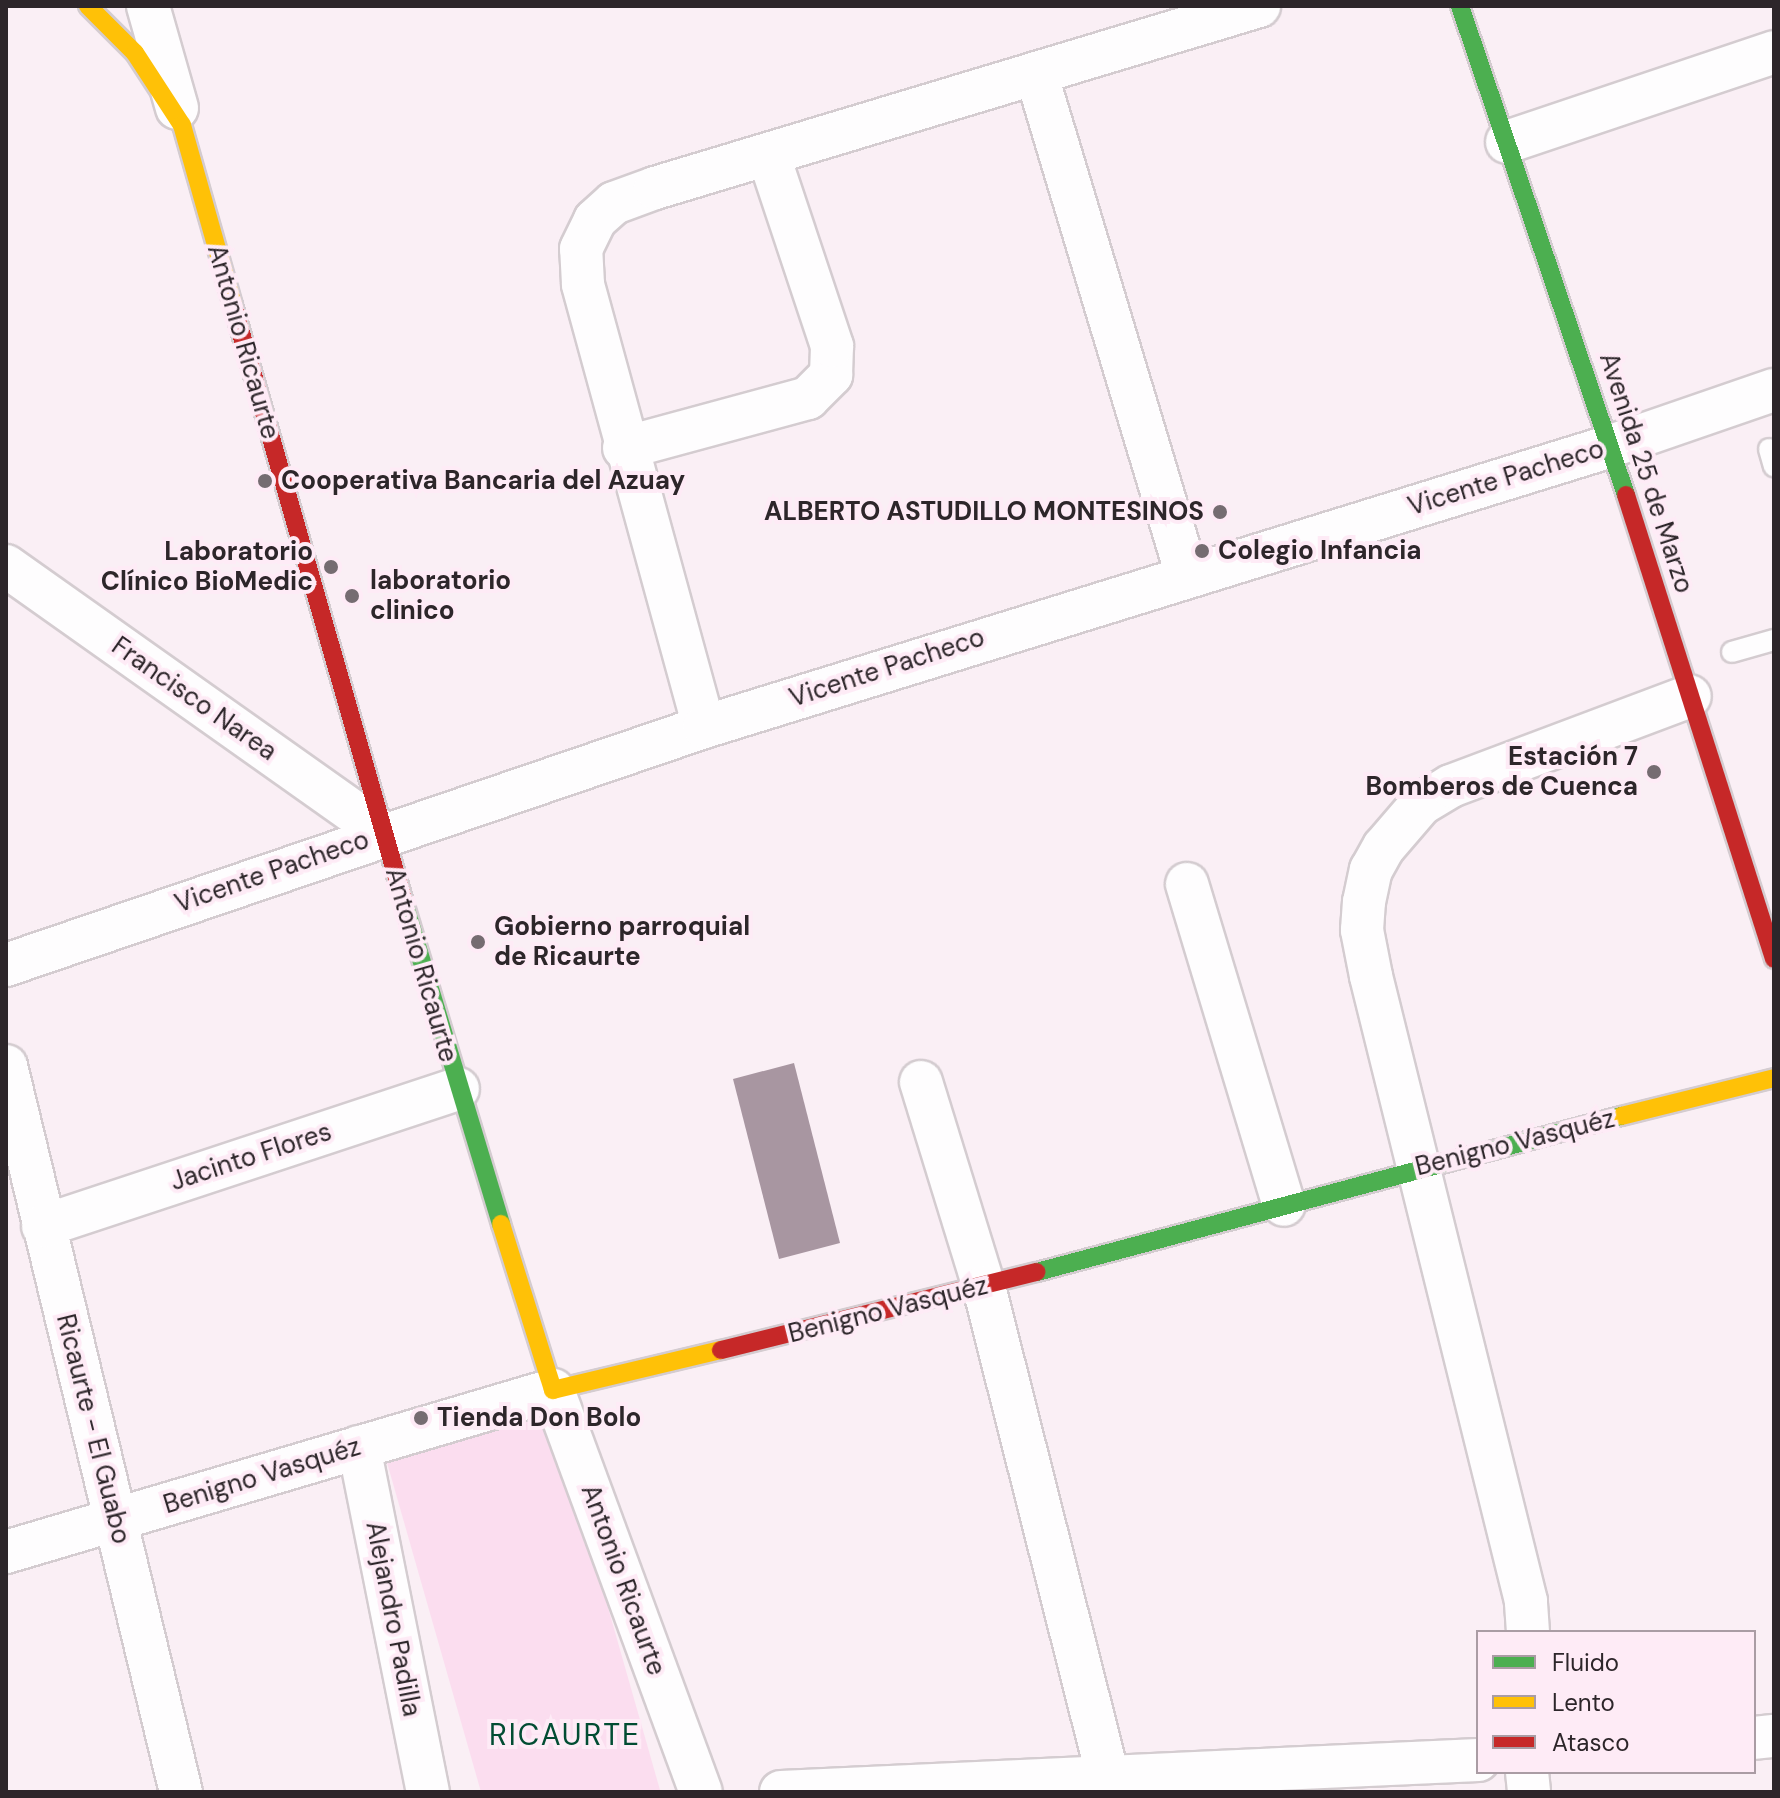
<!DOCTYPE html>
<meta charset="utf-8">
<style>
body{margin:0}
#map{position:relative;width:1780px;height:1798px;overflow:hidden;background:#faeff5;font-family:"DM Sans",sans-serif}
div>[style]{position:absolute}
.green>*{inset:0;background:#fbddef}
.building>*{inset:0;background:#a896a1}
.roads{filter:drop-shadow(2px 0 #d4ccd0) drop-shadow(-2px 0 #d4ccd0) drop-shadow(0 2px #d4ccd0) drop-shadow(0 -2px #d4ccd0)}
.lane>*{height:20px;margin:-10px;padding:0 10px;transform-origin:10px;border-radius:10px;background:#fefdfe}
.street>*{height:42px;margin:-21px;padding:0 21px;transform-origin:21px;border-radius:21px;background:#fefdfe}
.fast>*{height:18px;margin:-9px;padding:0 9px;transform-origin:9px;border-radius:9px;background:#4caf50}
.slow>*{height:18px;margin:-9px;padding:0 9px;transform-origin:9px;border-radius:9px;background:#ffc107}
.jam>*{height:18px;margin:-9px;padding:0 9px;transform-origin:9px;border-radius:9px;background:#c62828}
.dots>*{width:22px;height:22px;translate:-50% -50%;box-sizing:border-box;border:4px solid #feebf6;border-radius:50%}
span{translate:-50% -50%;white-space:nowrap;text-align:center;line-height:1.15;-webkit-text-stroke:8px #feebf6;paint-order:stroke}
.street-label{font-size:26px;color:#2d262a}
.poi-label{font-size:26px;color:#2d262a;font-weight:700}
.left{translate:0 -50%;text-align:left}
.right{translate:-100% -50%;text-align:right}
.quarter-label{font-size:30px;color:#024d33;letter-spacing:2px}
.frame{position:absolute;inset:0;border:8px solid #2d262a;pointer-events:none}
.legend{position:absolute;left:1476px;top:1630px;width:280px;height:144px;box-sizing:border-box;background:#feebf6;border:2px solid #aa9ca4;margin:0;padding:10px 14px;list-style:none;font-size:24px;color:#2d262a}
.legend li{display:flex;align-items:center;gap:16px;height:40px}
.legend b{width:40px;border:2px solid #aa9ca4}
</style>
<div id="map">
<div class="green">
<i style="clip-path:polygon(552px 1411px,660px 1790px,655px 1792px,481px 1792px,386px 1459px)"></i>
</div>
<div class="building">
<i style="clip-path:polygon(794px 1063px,840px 1243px,779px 1259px,733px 1079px)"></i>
</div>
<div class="roads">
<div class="lane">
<i style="left:1769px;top:449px;width:18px;rotate:74deg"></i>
<i style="left:1732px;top:652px;width:44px;rotate:-15.9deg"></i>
</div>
<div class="street">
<i style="left:148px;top:6px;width:106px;rotate:74.1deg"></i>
<i style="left:1036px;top:73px;width:524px;rotate:73.26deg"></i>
<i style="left:1507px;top:142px;width:282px;rotate:-18.6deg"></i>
<i style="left:624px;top:448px;width:191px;rotate:-15.2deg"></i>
<i style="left:808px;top:398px;width:33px;rotate:-45deg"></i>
<i style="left:831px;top:375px;width:29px;rotate:-88deg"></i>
<i style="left:832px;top:346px;width:202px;rotate:-108.4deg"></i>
<i style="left:6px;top:566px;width:462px;rotate:35.3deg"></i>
<i style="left:704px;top:727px;width:459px;rotate:-105.3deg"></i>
<i style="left:583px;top:284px;width:35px;rotate:-93deg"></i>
<i style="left:581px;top:249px;width:32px;rotate:-64deg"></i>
<i style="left:595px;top:220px;width:25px;rotate:-42deg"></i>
<i style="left:614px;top:203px;width:44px;rotate:-20.1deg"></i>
<i style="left:655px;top:188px;width:631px;rotate:-16.77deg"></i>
<i style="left:1187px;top:884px;width:335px;rotate:73.2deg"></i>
<i style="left:6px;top:965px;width:737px;rotate:-18.83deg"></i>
<i style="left:704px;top:727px;width:950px;rotate:-17.21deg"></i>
<i style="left:1611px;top:446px;width:172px;rotate:-19deg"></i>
<i style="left:6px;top:1066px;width:747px;rotate:76.45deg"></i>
<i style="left:921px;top:1082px;width:214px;rotate:72.9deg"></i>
<i style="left:984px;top:1287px;width:501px;rotate:75.8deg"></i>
<i style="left:43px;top:1226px;width:437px;rotate:-18.3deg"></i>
<i style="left:359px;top:1447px;width:352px;rotate:78.7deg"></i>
<i style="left:6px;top:1552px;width:570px;rotate:-16.5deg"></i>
<i style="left:553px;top:1390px;width:428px;rotate:69.8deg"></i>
<i style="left:1528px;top:1632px;width:31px;rotate:-94deg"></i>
<i style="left:1526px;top:1601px;width:644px;rotate:-103.93deg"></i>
<i style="left:1371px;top:976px;width:47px;rotate:-101.1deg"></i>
<i style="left:1362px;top:930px;width:28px;rotate:-86deg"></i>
<i style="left:1364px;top:902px;width:33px;rotate:-78deg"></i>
<i style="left:1371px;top:870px;width:26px;rotate:-61deg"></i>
<i style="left:1384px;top:847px;width:57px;rotate:-49.3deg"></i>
<i style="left:1421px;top:804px;width:35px;rotate:-31deg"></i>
<i style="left:1451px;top:786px;width:255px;rotate:-20.6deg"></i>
<i style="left:1754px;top:1738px;width:20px;rotate:-6deg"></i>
<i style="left:1527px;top:1772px;width:20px;rotate:84deg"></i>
<i style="left:781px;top:1792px;width:698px;rotate:-2.63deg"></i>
</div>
<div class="fast">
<i style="left:1460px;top:6px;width:516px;rotate:71.25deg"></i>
<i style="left:405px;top:906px;width:332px;rotate:73.2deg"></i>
<i style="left:1037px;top:1272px;width:604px;rotate:-14.96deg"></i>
</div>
<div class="slow">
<i style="left:88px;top:6px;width:66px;rotate:45deg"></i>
<i style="left:135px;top:53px;width:86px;rotate:56.9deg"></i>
<i style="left:182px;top:125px;width:187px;rotate:74.2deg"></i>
<i style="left:1621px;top:1116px;width:158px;rotate:-13.9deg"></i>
<i style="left:501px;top:1224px;width:174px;rotate:72.6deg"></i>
<i style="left:553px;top:1390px;width:173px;rotate:-13.4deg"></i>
</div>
<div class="jam">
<i style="left:233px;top:305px;width:625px;rotate:74.03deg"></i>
<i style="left:1626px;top:495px;width:487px;rotate:72.3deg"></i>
<i style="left:721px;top:1350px;width:325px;rotate:-13.9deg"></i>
</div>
</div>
<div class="dots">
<i style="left:265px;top:481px;background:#756c71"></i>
<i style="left:1220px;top:512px;background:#756c71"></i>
<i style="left:1202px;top:551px;background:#756c71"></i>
<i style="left:331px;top:567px;background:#756c71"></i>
<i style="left:352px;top:596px;background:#756c71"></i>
<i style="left:1654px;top:772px;background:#756c71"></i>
<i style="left:478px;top:942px;background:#756c71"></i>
<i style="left:421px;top:1418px;background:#756c71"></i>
</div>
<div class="street-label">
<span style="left:243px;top:342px;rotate:74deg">Antonio Ricaurte</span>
<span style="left:1646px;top:473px;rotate:72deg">Avenida 25 de Marzo</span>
<span style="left:1506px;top:478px;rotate:-17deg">Vicente Pacheco</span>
<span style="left:887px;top:668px;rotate:-18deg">Vicente Pacheco</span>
<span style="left:194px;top:699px;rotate:35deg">Francisco Narea</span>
<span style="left:272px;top:872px;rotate:-19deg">Vicente Pacheco</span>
<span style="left:421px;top:965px;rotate:74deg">Antonio Ricaurte</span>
<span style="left:1515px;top:1143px;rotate:-14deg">Benigno Vasquéz</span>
<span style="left:251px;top:1157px;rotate:-18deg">Jacinto Flores</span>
<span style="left:888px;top:1310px;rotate:-14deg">Benigno Vasquéz</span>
<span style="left:93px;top:1429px;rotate:76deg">Ricaurte - El Guabo</span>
<span style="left:262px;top:1476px;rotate:-17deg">Benigno Vasquéz</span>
<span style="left:623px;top:1580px;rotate:70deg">Antonio Ricaurte</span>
<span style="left:393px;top:1619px;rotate:79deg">Alejandro Padilla</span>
</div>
<div class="poi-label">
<span class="left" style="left:281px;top:481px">Cooperativa Bancaria del Azuay</span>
<span class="right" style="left:1204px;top:512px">ALBERTO ASTUDILLO MONTESINOS</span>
<span class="left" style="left:1218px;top:551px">Colegio Infancia</span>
<span class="right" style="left:313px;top:567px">Laboratorio<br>Clínico BioMedic</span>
<span class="left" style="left:370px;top:596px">laboratorio<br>clinico</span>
<span class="right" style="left:1638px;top:772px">Estación 7<br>Bomberos de Cuenca</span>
<span class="left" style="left:494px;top:942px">Gobierno parroquial<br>de Ricaurte</span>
<span class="left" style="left:437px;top:1418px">Tienda Don Bolo</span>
</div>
<div class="quarter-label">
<span style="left:565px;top:1735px">RICAURTE</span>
</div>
<div class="frame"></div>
<ul class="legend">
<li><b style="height:10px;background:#4caf50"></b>Fluido</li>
<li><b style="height:10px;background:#ffc107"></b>Lento</li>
<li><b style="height:10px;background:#c62828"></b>Atasco</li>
</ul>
</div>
